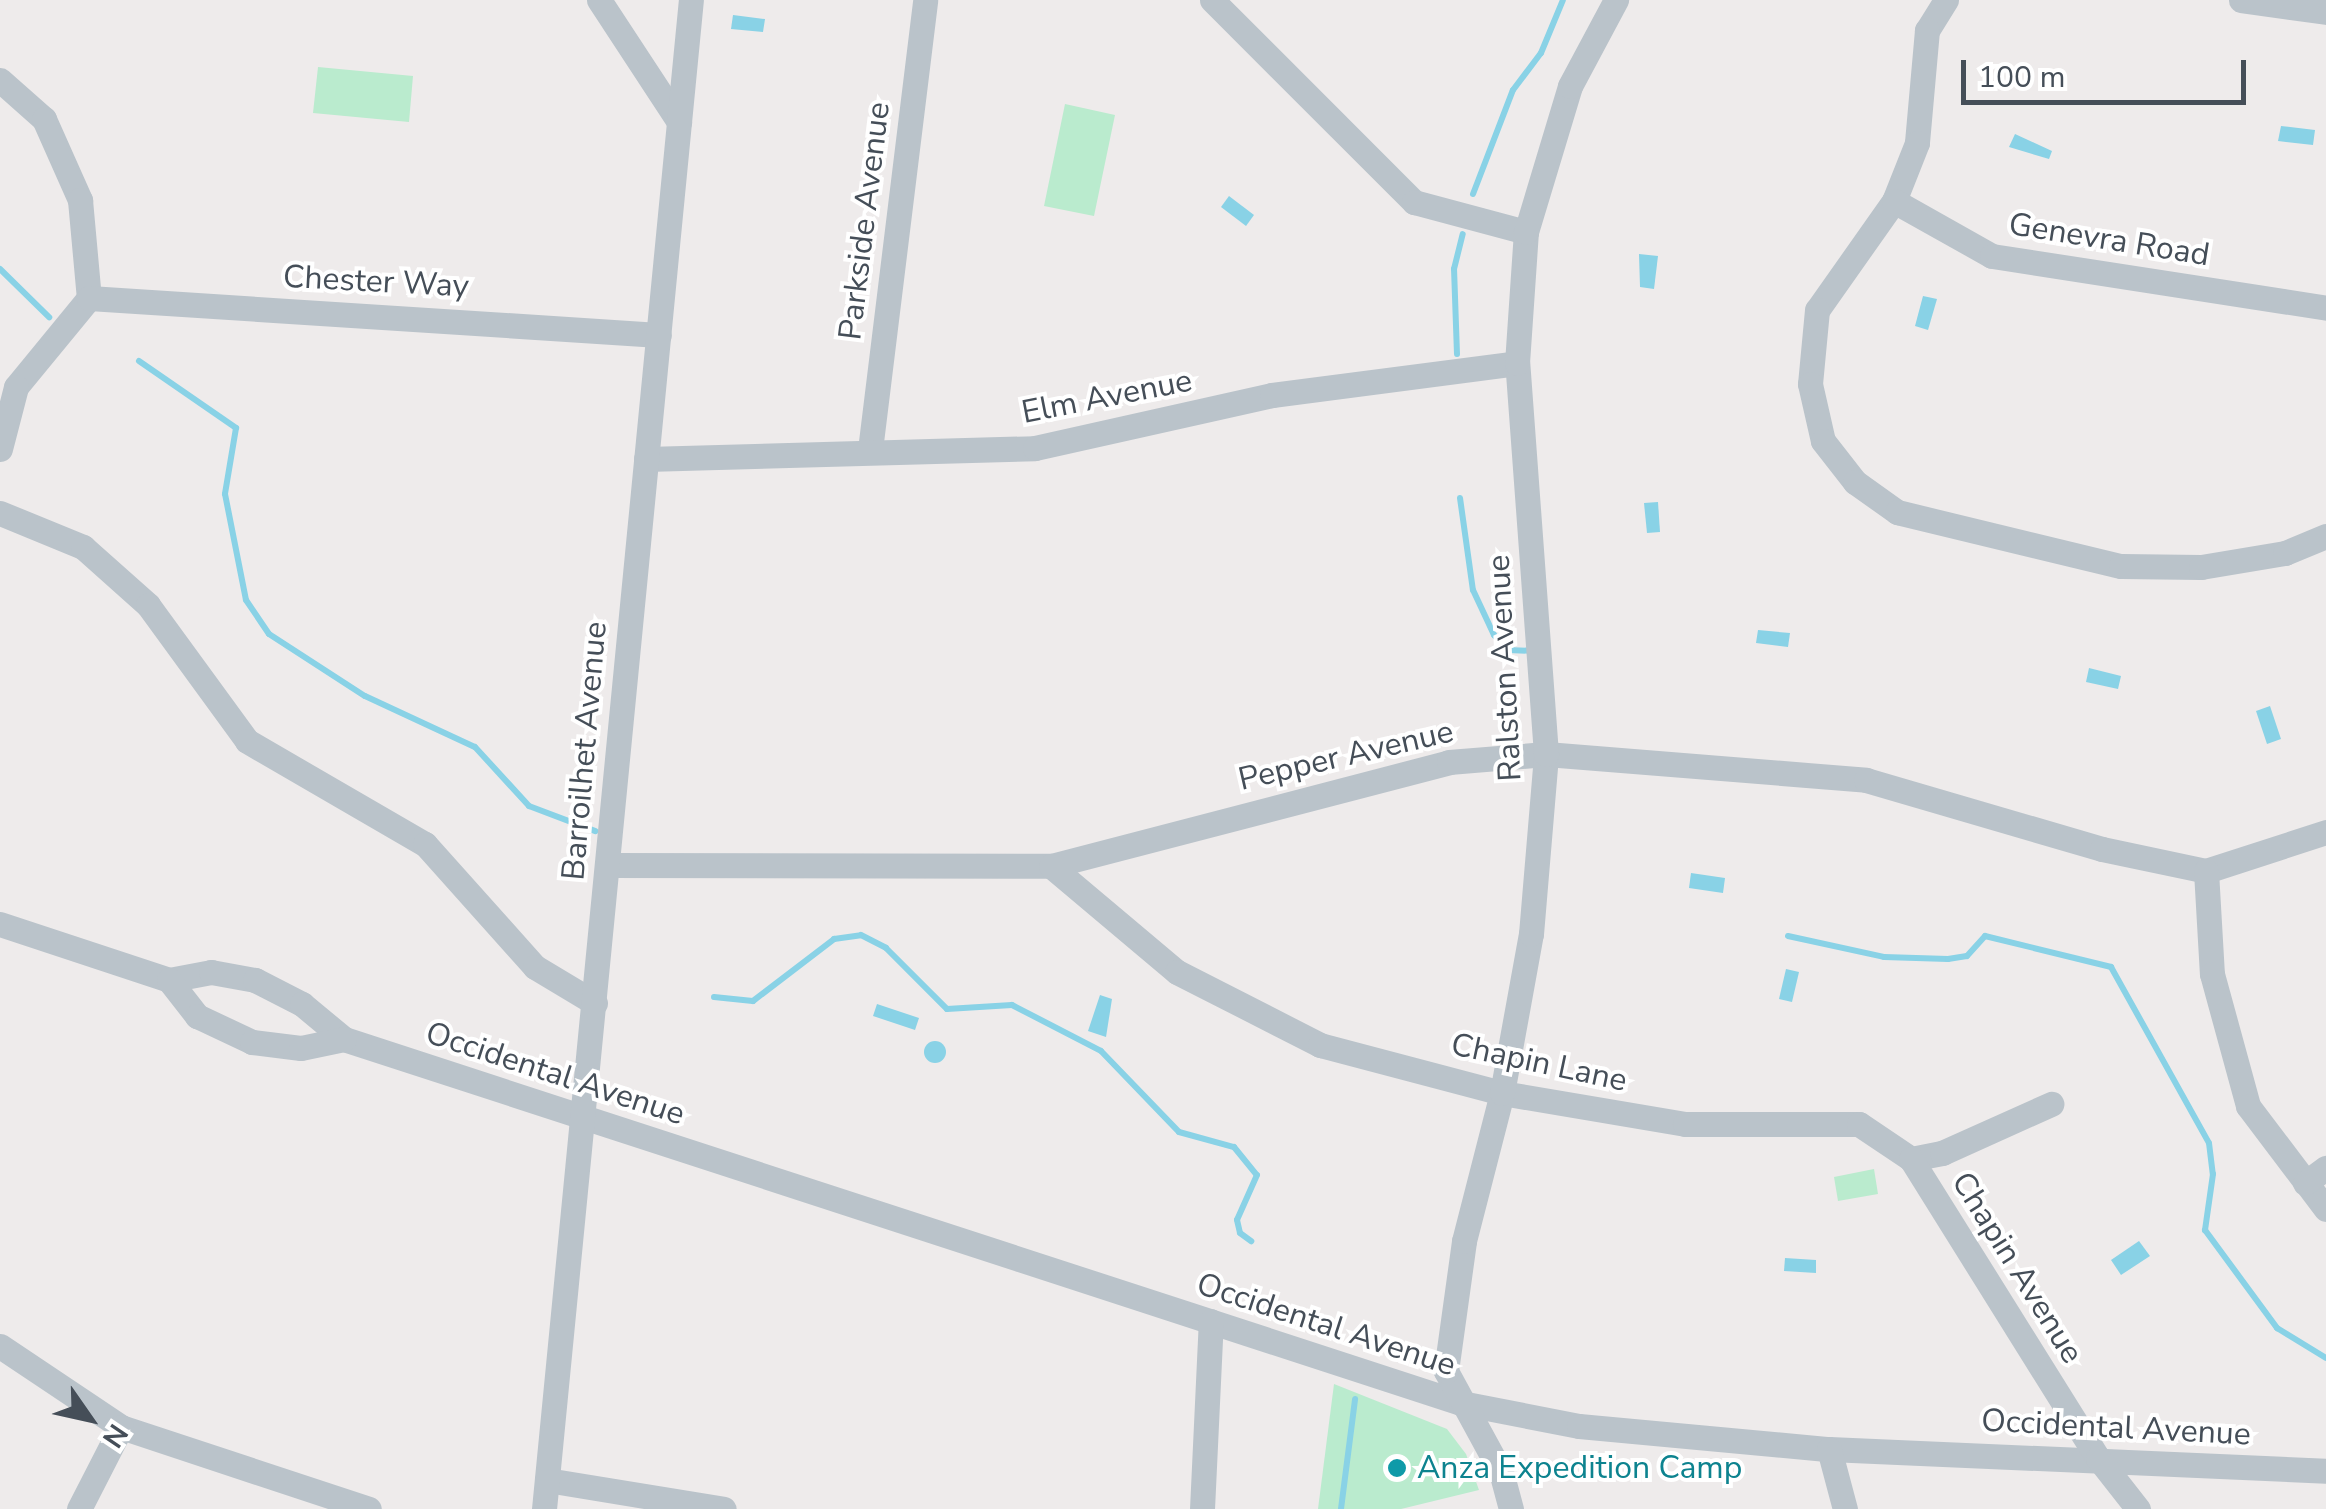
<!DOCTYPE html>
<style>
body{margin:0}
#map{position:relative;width:2326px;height:1509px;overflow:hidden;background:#eeebeb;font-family:"Nunito Sans",sans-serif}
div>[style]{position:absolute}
.green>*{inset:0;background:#baebce}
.water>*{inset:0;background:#89d2e6}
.round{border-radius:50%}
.stream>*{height:6px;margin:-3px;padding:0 3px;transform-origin:3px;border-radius:3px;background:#89d2e6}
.minor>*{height:25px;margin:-12.5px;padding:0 12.5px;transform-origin:12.5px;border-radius:12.5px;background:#bac3ca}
.dots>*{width:28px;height:28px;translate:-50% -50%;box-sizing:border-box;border:5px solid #fff;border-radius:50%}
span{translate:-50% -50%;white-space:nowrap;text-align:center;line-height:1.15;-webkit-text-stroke:8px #fff;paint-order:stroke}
.street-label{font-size:32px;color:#454e58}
.culture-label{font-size:32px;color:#0d838f}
.left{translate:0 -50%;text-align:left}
.north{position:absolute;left:40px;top:1369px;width:100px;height:100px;-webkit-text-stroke:8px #fff;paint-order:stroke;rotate:124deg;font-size:28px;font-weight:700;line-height:40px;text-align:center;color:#454e58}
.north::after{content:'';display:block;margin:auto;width:35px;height:45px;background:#454e58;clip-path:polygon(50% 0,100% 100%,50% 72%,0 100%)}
.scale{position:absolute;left:1961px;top:60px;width:285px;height:45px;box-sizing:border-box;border:5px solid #454e58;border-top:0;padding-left:12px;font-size:30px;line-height:35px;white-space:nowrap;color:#454e58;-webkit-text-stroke:8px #fff;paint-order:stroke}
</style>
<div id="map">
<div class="green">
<i style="clip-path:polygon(318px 67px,413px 76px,409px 122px,313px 113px)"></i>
<i style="clip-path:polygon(1065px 104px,1115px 115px,1094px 216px,1044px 206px)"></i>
<i style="clip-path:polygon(1874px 1169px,1878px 1194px,1838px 1201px,1834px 1177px)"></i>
<i style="clip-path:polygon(1334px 1384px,1447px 1429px,1466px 1454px,1479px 1490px,1401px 1509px,1318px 1509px)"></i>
</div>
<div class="water">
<i style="clip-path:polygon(733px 15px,765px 19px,763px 32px,731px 29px)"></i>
<i style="clip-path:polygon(2281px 126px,2315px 130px,2313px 145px,2278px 141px)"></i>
<i style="clip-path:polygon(2015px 134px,2052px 151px,2049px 159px,2009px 147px)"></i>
<i style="clip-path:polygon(1229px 196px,1254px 215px,1246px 226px,1221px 207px)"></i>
<i style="clip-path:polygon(1639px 254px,1658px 256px,1654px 289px,1640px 287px)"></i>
<i style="clip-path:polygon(1923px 296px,1937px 299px,1928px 330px,1915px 326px)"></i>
<i style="clip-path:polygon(1658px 502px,1660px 532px,1647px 533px,1644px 503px)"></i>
<i style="clip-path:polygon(1758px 630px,1790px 633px,1788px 647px,1756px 643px)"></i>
<i style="clip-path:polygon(2089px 668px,2121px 676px,2118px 689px,2086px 682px)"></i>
<i style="clip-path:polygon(2270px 706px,2281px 739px,2267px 744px,2256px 711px)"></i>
<i style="clip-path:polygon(1691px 873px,1725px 878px,1723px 893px,1689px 888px)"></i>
<i style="clip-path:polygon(1786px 969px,1799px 972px,1792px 1002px,1779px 999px)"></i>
<i style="clip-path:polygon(1100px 995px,1112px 999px,1106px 1037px,1088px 1031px)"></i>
<i style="clip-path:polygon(877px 1004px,919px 1018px,915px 1030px,873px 1016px)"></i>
<i class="round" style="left:924px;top:1041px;width:22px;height:22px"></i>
<i style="clip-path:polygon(2139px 1241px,2150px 1256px,2121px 1275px,2111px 1260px)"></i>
<i style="clip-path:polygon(1785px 1258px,1816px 1260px,1816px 1273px,1784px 1271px)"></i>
</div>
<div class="stream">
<i style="left:1473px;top:194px;width:111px;rotate:-69deg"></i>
<i style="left:1513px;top:90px;width:46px;rotate:-52.9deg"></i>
<i style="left:1541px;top:53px;width:57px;rotate:-67.5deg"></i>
<i style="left:0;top:269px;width:69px;rotate:44.4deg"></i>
<i style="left:1457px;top:354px;width:85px;rotate:-92deg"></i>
<i style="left:1454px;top:269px;width:36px;rotate:-76deg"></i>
<i style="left:139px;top:361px;width:118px;rotate:34.6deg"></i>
<i style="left:236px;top:428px;width:67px;rotate:99.5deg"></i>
<i style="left:225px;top:494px;width:108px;rotate:78.8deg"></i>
<i style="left:246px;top:600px;width:41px;rotate:55.9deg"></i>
<i style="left:269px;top:634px;width:114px;rotate:32.9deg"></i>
<i style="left:365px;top:696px;width:121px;rotate:24.9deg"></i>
<i style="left:475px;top:747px;width:80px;rotate:47.5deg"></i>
<i style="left:529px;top:806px;width:71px;rotate:20.7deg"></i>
<i style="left:1460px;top:498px;width:93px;rotate:82deg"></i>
<i style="left:1473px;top:590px;width:50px;rotate:65deg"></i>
<i style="left:1494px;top:635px;width:21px;rotate:47deg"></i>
<i style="left:1508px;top:650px;width:24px;rotate:2deg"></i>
<i style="left:1788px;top:936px;width:98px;rotate:12.3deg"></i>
<i style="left:1884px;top:957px;width:64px;rotate:1.8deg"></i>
<i style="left:1948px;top:959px;width:19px;rotate:-9deg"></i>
<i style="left:1967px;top:956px;width:27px;rotate:-48deg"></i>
<i style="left:1985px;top:936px;width:130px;rotate:13.8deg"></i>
<i style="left:2111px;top:967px;width:201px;rotate:60.9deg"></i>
<i style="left:2209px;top:1143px;width:31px;rotate:83deg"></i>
<i style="left:2213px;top:1174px;width:57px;rotate:98.1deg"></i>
<i style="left:2205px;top:1230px;width:122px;rotate:53.7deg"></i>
<i style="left:2277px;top:1328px;width:57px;rotate:31.5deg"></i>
<i style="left:714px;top:997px;width:39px;rotate:6deg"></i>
<i style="left:753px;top:1001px;width:102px;rotate:-37.4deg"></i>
<i style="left:834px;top:939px;width:27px;rotate:-8deg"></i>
<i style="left:861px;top:935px;width:28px;rotate:27deg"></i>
<i style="left:886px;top:948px;width:86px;rotate:45deg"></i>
<i style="left:947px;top:1009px;width:65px;rotate:-3.5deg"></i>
<i style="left:1012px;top:1005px;width:100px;rotate:27.3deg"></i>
<i style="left:1101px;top:1051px;width:112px;rotate:46.1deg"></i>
<i style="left:1179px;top:1132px;width:57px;rotate:15.3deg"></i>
<i style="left:1234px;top:1147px;width:36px;rotate:51deg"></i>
<i style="left:1257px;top:1175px;width:49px;rotate:114deg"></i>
<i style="left:1237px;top:1220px;width:13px;rotate:77deg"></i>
<i style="left:1240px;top:1233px;width:14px;rotate:36deg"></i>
<i style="left:1341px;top:1509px;width:111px;rotate:-82.7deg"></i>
</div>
<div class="minor">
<i style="left:599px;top:0;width:146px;rotate:56.7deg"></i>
<i style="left:1212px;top:0;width:286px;rotate:45deg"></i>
<i style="left:1414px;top:202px;width:116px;rotate:15deg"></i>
<i style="left:1946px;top:0;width:36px;rotate:122deg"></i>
<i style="left:1927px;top:30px;width:113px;rotate:95.1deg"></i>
<i style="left:1917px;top:143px;width:62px;rotate:111.6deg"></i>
<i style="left:1894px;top:201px;width:133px;rotate:125.2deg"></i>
<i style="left:1817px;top:310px;width:74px;rotate:95.4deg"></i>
<i style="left:1810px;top:384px;width:58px;rotate:77.2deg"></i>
<i style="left:1823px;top:441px;width:52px;rotate:52deg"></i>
<i style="left:1855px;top:482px;width:52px;rotate:35.5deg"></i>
<i style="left:1897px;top:512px;width:230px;rotate:13.6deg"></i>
<i style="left:2121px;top:566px;width:80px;rotate:0.7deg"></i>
<i style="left:2201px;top:567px;width:85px;rotate:-9.5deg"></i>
<i style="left:2285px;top:553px;width:44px;rotate:-22.5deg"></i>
<i style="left:2241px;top:0;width:86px;rotate:8deg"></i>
<i style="left:0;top:80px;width:59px;rotate:41.6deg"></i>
<i style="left:44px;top:119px;width:89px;rotate:66deg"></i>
<i style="left:80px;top:200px;width:98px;rotate:84.8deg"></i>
<i style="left:89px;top:298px;width:115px;rotate:129.4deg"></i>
<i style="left:16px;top:387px;width:64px;rotate:104.5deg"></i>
<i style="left:1894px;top:201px;width:112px;rotate:29.3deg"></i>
<i style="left:1992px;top:256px;width:338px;rotate:8.8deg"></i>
<i style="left:89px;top:298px;width:571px;rotate:3.71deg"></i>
<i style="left:870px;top:450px;width:453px;rotate:-83deg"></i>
<i style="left:646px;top:459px;width:389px;rotate:-1.6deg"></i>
<i style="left:1035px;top:448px;width:243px;rotate:-12.6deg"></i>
<i style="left:1272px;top:395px;width:247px;rotate:-7.4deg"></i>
<i style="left:0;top:513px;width:90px;rotate:22.3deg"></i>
<i style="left:83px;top:547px;width:87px;rotate:41.7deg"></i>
<i style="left:148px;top:605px;width:168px;rotate:53.9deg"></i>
<i style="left:247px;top:741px;width:206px;rotate:30.1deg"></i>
<i style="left:425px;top:844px;width:165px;rotate:48.2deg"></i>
<i style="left:535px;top:967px;width:70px;rotate:31deg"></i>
<i style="left:607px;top:865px;width:444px;rotate:0.1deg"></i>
<i style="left:1051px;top:866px;width:411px;rotate:-14.6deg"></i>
<i style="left:1449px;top:762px;width:97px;rotate:-4.7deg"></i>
<i style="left:1546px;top:754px;width:321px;rotate:4.6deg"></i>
<i style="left:1866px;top:780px;width:246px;rotate:16.3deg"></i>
<i style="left:2102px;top:849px;width:106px;rotate:11.9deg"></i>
<i style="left:2206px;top:871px;width:126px;rotate:-18deg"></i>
<i style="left:1051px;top:866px;width:165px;rotate:40.1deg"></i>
<i style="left:1177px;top:972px;width:161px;rotate:27deg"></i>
<i style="left:1320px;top:1045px;width:188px;rotate:14.8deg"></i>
<i style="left:1502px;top:1093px;width:186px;rotate:9.6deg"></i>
<i style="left:1685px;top:1124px;width:174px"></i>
<i style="left:1859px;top:1124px;width:63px;rotate:33.9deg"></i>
<i style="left:1911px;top:1159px;width:32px;rotate:-11deg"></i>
<i style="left:1942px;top:1153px;width:120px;rotate:-24.2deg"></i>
<i style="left:2206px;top:871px;width:103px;rotate:86.7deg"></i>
<i style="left:2212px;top:974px;width:137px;rotate:74.7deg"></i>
<i style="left:2248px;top:1106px;width:129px;rotate:52.9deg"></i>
<i style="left:0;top:924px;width:178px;rotate:18.3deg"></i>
<i style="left:169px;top:980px;width:43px;rotate:-10.8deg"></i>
<i style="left:211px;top:972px;width:45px;rotate:10.3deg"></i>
<i style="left:255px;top:980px;width:53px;rotate:27.1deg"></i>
<i style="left:302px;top:1004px;width:55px;rotate:39.8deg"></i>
<i style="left:344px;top:1039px;width:1175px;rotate:18.05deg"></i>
<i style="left:1461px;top:1403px;width:120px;rotate:11deg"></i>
<i style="left:1579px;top:1426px;width:251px;rotate:5.3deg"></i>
<i style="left:1829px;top:1449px;width:497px;rotate:2.5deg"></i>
<i style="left:169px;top:980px;width:46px;rotate:52.1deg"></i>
<i style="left:197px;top:1016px;width:61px;rotate:25.3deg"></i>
<i style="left:252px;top:1042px;width:49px;rotate:7deg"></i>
<i style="left:301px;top:1048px;width:44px;rotate:-11.8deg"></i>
<i style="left:1911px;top:1159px;width:353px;rotate:58deg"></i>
<i style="left:2098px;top:1458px;width:65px;rotate:51.9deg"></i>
<i style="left:2305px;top:1183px;width:26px;rotate:-36deg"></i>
<i style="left:0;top:1346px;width:146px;rotate:33.8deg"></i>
<i style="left:121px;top:1427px;width:261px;rotate:18.3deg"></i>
<i style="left:1829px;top:1449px;width:62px;rotate:75.1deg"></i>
<i style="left:547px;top:1480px;width:179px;rotate:9.3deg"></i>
<i style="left:79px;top:1509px;width:92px;rotate:-62.9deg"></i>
<i style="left:544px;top:1509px;width:1516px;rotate:-84.44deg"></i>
<i style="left:1202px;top:1509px;width:188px;rotate:-87.3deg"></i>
<i style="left:1511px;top:1509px;width:38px;rotate:-105deg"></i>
<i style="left:1501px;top:1472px;width:115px;rotate:-118.6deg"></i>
<i style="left:1446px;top:1371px;width:131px;rotate:-82.1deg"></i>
<i style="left:1464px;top:1241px;width:153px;rotate:-75.6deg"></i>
<i style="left:1502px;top:1093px;width:162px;rotate:-79.7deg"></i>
<i style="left:1531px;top:934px;width:181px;rotate:-85.2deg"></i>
<i style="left:1546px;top:754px;width:392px;rotate:-94.2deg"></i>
<i style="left:1517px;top:363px;width:131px;rotate:-86.1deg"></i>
<i style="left:1526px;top:232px;width:152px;rotate:-73.2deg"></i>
<i style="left:1570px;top:86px;width:98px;rotate:-61.9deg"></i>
</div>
<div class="dots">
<i style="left:1397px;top:1468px;background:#0f9aa8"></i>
</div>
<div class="street-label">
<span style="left:865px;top:221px;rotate:-83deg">Parkside Avenue</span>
<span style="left:2109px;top:240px;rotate:9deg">Genevra Road</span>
<span style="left:376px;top:282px;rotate:3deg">Chester Way</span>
<span style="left:1107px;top:397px;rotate:-11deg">Elm Avenue</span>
<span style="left:1505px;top:668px;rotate:-93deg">Ralston Avenue</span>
<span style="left:585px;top:751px;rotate:-85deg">Barroilhet Avenue</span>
<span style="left:1346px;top:756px;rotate:-13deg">Pepper Avenue</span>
<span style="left:1539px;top:1063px;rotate:12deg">Chapin Lane</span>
<span style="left:555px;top:1074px;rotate:18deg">Occidental Avenue</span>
<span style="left:2017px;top:1268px;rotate:58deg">Chapin Avenue</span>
<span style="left:1326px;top:1325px;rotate:18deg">Occidental Avenue</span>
<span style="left:2116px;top:1428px;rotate:3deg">Occidental Avenue</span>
</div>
<div class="culture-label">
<span class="left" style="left:1417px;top:1468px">Anza Expedition Camp</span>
</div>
<div class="north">N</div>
<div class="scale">100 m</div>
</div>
